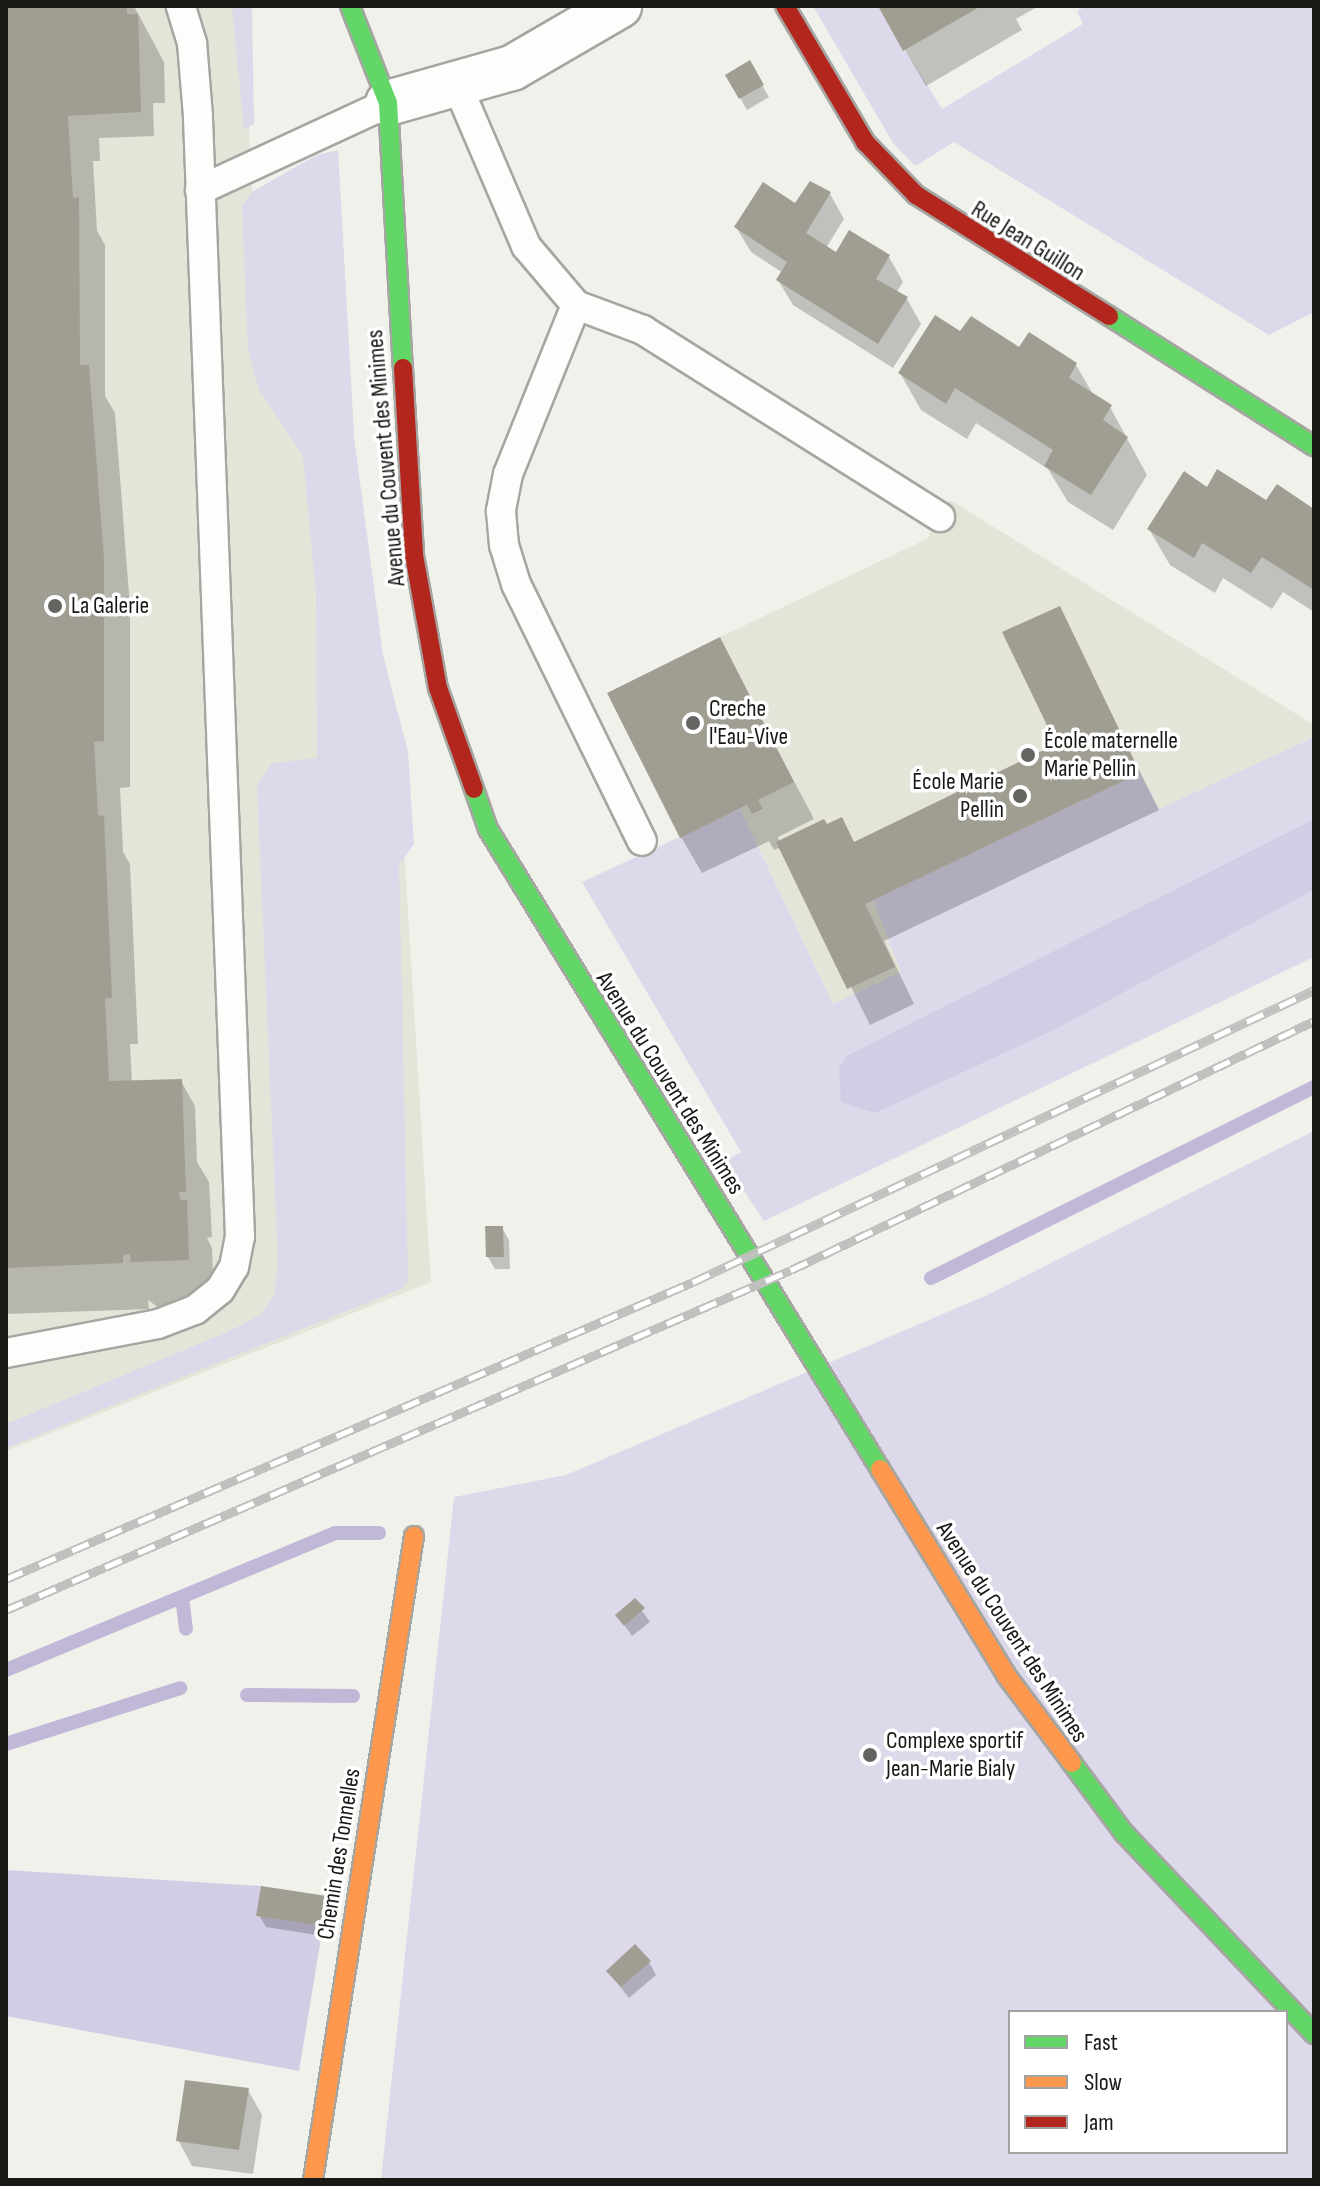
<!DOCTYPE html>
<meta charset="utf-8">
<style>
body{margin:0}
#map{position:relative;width:1320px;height:2186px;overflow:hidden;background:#f1f1ec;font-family:"Sofia Sans Condensed",sans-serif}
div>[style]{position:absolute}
.built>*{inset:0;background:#e5e4d8}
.green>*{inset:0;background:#ddd8ea}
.forest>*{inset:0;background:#d3cce5}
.shadow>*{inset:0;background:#0003}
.stream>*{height:14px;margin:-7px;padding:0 7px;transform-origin:7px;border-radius:7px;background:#c1b8d8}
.building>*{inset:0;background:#a09e92}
.roads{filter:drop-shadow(2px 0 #a5a5a1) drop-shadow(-2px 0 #a5a5a1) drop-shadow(0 2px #a5a5a1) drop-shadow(0 -2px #a5a5a1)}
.lane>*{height:28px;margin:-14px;padding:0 14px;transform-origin:14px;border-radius:14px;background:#fdfdfc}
.street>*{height:44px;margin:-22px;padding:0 22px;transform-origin:22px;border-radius:22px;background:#fdfdfc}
.fast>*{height:18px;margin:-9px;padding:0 9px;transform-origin:9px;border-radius:9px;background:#63d668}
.slow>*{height:18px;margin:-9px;padding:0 9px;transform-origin:9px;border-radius:9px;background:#ff974d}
.jam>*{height:18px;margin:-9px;padding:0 9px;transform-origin:9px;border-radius:9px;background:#b3261e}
.rail>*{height:9px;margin-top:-4.5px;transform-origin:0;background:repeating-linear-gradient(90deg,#fff 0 18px,#c0c0bf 0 36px);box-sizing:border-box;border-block:2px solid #c0c0bf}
.dots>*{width:22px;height:22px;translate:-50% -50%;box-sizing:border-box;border:4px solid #fff;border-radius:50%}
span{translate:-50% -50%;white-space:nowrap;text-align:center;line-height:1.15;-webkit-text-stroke:7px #fff;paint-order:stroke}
.street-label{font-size:24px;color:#181814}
.poi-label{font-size:24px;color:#181814}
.left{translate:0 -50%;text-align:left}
.right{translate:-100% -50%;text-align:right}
.frame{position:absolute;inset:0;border:8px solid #181814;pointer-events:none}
.legend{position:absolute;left:1008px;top:2010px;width:280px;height:144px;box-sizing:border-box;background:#fff;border:2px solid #a3a3a1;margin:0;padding:10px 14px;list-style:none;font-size:24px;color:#181814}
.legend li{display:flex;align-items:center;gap:16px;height:40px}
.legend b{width:40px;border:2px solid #a3a3a1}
</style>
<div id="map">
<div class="built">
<i style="clip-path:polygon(6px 6px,244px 6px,252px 192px,338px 150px,354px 437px,405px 864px,431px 1282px,6px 1451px)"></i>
<i style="clip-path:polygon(950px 500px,1314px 725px,1314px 737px,1159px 810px,1139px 773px,873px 901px,902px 972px,833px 1004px,740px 809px,747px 805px,752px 814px,763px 810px,758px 800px,794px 781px,720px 637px,927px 539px)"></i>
</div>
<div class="green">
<i style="clip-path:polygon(232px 6px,252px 6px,254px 124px,244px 130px)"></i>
<i style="clip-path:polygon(813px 6px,878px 6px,942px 109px,1083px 24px,1077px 11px,1086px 6px,1314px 6px,1314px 312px,1269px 335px,954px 142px,915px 166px,893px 143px)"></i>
<i style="clip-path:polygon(338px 150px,354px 437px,383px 655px,408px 752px,414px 844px,399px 865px,408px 1281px,401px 1289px,6px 1448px,6px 1424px,230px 1331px,262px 1314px,275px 1293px,278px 1260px,257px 786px,272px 763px,317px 758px,316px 593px,303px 456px,259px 389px,248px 350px,242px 206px,252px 192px,317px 155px)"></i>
<i style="clip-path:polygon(1314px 737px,1314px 819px,848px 1055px,1058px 1028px,1314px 890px,1314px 957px,764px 1221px,724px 1161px,741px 1152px,582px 882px,740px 809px,833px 1004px,901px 972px,873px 900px,1140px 773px,1159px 809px)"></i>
<i style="clip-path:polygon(evenodd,1314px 1131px,1314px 2180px,381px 2180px,454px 1497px,566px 1475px,985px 1296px,1314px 1131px,1010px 2012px,1286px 2012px,1286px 2152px,1010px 2152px,1010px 2012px)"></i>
</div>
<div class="forest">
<i style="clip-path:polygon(1314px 819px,1314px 890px,1058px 1028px,875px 1113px,841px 1102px,839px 1067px,848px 1055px)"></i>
<i style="clip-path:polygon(6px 1870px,261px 1886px,257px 1916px,323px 1926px,299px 2071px,6px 2016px)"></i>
</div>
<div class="shadow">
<i style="clip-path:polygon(6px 6px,134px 6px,164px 62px,165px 103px,153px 103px,154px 136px,99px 138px,100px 161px,93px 161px,97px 231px,105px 245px,105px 396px,115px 413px,130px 607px,130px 787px,120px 788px,123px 852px,130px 864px,138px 1044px,130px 1044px,132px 1082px,181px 1081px,195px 1106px,197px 1162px,209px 1182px,212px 1237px,207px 1238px,212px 1248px,214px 1305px,159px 1308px,148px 1300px,149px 1309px,6px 1314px)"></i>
<i style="clip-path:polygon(880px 6px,1039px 6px,1016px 19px,1022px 30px,926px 86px)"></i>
<i style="clip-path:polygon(749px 63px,769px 97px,747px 110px,728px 76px)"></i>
<i style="clip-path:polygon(830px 194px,844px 219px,826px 248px,837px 255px,889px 257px,903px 282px,896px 293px,907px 299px,921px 324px,893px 368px,793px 305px,778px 280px,783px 273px,751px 252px,736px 227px)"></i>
<i style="clip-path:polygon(961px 334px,1076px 365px,1094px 396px,1110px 407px,1147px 475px,1113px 530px,1068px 502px,1048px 469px,976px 423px,967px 439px,921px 410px,900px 373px)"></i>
<i style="clip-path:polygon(1208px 490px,1314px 511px,1314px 612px,1283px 592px,1272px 609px,1223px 578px,1215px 593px,1170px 565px,1149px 529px)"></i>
<i style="clip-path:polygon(1059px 608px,1159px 810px,884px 941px,914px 1004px,870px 1025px,781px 847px,774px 850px,769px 841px,702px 873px,681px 837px,719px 639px,814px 819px,778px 837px,780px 842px,854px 844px,1059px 745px)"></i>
<i style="clip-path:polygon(502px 1228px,509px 1240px,510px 1269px,495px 1269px,488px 1257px)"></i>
<i style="clip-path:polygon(635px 1601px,650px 1622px,632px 1636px,618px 1616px)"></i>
<i style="clip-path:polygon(326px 1898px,333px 1910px,329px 1937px,266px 1927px,259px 1915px)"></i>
<i style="clip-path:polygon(649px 1962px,656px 1975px,629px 1998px,608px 1971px)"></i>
<i style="clip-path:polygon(248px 2090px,262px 2115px,253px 2174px,192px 2166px,178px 2140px)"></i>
</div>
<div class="stream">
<i style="left:931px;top:1278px;width:428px;rotate:-26.5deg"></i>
<i style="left:182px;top:1597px;width:32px;rotate:83deg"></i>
<i style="left:6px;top:1670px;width:356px;rotate:-22.6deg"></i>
<i style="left:335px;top:1533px;width:44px"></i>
<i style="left:247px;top:1695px;width:106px;rotate:0.5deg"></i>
<i style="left:6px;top:1744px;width:183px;rotate:-17.8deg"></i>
</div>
<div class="building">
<i style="clip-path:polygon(6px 6px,127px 6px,127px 14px,138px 14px,141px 112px,68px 116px,73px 198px,79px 197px,80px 365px,89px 365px,104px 559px,104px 741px,94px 742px,98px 815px,104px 816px,112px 998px,105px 998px,109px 1081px,182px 1079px,186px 1192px,179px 1192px,180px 1200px,187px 1200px,189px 1260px,131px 1262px,130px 1254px,123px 1255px,123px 1263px,6px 1268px)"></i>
<i style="clip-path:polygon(878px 6px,981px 6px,903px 51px)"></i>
<i style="clip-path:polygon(750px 60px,764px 85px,739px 99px,725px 75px)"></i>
<i style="clip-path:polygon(810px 181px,831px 192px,806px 233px,836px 252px,849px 230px,890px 255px,876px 279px,908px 297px,878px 344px,776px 280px,787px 262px,734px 227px,763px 182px,795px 203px)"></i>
<i style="clip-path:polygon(935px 315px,960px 331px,971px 316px,1019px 347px,1029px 332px,1077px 363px,1069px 378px,1112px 405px,1103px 420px,1128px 437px,1091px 495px,1044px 466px,1053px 450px,955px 388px,946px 404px,898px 373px)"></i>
<i style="clip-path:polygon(1217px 469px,1266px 500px,1277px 484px,1314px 509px,1314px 590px,1262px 557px,1251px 573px,1202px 543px,1194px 558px,1147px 529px,1184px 471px,1207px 487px)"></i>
<i style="clip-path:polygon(1060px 606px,1140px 773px,865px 904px,895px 967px,847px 989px,776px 842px,824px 819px,827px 824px,842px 817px,854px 842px,1056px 744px,1002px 632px)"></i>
<i style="clip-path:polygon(720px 637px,794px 782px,758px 800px,763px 809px,752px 814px,747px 805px,680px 838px,607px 693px)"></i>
<i style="clip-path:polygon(485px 1226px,503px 1226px,504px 1257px,486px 1257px)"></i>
<i style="clip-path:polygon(635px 1598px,645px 1608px,624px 1626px,615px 1615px)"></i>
<i style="clip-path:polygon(261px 1886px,327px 1896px,323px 1926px,256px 1916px)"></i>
<i style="clip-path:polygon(635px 1944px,651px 1961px,621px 1987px,606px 1971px)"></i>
<i style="clip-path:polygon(185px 2080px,249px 2088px,239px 2150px,176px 2141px)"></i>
</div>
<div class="roads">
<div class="lane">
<i style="left:458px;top:87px;width:173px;rotate:66.8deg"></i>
<i style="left:526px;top:246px;width:77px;rotate:49.7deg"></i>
<i style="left:576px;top:305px;width:72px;rotate:20.5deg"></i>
<i style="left:643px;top:330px;width:351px;rotate:32.2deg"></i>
<i style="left:200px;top:190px;width:207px;rotate:-24.8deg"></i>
<i style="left:576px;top:305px;width:182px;rotate:111.9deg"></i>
<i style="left:508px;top:474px;width:38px;rotate:101deg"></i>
<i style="left:501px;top:511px;width:34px;rotate:85deg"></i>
<i style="left:504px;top:545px;width:41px;rotate:72.9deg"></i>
<i style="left:516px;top:584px;width:286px;rotate:63.9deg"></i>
<i style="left:6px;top:1353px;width:155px;rotate:-10.8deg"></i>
<i style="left:158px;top:1324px;width:40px;rotate:-21deg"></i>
<i style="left:195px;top:1310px;width:32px;rotate:-39deg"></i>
<i style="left:220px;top:1290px;width:27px;rotate:-59deg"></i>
<i style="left:234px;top:1267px;width:31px;rotate:-79deg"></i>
<i style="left:240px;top:1237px;width:1122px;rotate:-92.15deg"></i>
<i style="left:198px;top:116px;width:73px;rotate:-94.7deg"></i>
<i style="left:192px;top:43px;width:39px;rotate:-107deg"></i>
</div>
<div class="street">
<i style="left:388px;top:103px;width:129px;rotate:-15.8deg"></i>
<i style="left:512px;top:68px;width:124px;rotate:-30.1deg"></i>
</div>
<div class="fast">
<i style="left:350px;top:6px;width:104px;rotate:68.6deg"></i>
<i style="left:388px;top:103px;width:265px;rotate:86.8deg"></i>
<i style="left:1109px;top:316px;width:243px;rotate:32.4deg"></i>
<i style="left:474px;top:789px;width:42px;rotate:70.7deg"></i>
<i style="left:488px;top:829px;width:751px;rotate:58.51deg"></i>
<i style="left:1072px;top:1763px;width:87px;rotate:53.4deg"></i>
<i style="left:1124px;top:1833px;width:277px;rotate:46.6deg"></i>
</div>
<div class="slow">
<i style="left:880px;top:1469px;width:241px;rotate:58.5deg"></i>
<i style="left:1006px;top:1675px;width:110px;rotate:53.1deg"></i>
<i style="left:313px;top:2180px;width:652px;rotate:-81.09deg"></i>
</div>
<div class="jam">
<i style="left:785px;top:6px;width:158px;rotate:59.5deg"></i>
<i style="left:865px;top:142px;width:74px;rotate:46.1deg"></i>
<i style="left:916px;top:195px;width:228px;rotate:32.1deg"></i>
<i style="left:403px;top:368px;width:187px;rotate:86.6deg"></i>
<i style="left:414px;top:555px;width:135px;rotate:79.8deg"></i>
<i style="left:438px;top:688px;width:107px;rotate:70.4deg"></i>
</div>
</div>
<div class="rail">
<i style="left:6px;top:1579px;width:748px;rotate:-23.38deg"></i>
<i style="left:693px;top:1282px;width:686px;rotate:-25.18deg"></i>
<i style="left:6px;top:1610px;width:855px;rotate:-23.42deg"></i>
<i style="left:791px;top:1270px;width:579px;rotate:-25.46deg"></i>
</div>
<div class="dots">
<i style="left:55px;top:606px;background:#646460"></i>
<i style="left:693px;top:723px;background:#646460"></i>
<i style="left:1028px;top:755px;background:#646460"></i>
<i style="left:1020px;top:796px;background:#646460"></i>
<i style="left:870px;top:1755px;background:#646460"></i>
</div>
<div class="street-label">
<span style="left:1028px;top:241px;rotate:32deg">Rue Jean Guillon</span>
<span style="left:386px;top:458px;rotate:-95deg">Avenue du Couvent des Minimes</span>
<span style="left:670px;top:1083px;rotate:58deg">Avenue du Couvent des Minimes</span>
<span style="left:1012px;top:1632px;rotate:57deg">Avenue du Couvent des Minimes</span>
<span style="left:339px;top:1854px;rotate:-81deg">Chemin des Tonnelles</span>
</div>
<div class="poi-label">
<span class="left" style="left:71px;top:606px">La Galerie</span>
<span class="left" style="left:709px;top:723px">Creche<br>l'Eau-Vive</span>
<span class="left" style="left:1044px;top:755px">École maternelle<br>Marie Pellin</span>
<span class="right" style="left:1004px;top:796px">École Marie<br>Pellin</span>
<span class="left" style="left:886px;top:1755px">Complexe sportif<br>Jean-Marie Bialy</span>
</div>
<div class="frame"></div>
<ul class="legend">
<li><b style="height:10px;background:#63d668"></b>Fast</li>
<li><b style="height:10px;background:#ff974d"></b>Slow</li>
<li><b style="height:10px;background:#b3261e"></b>Jam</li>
</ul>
</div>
